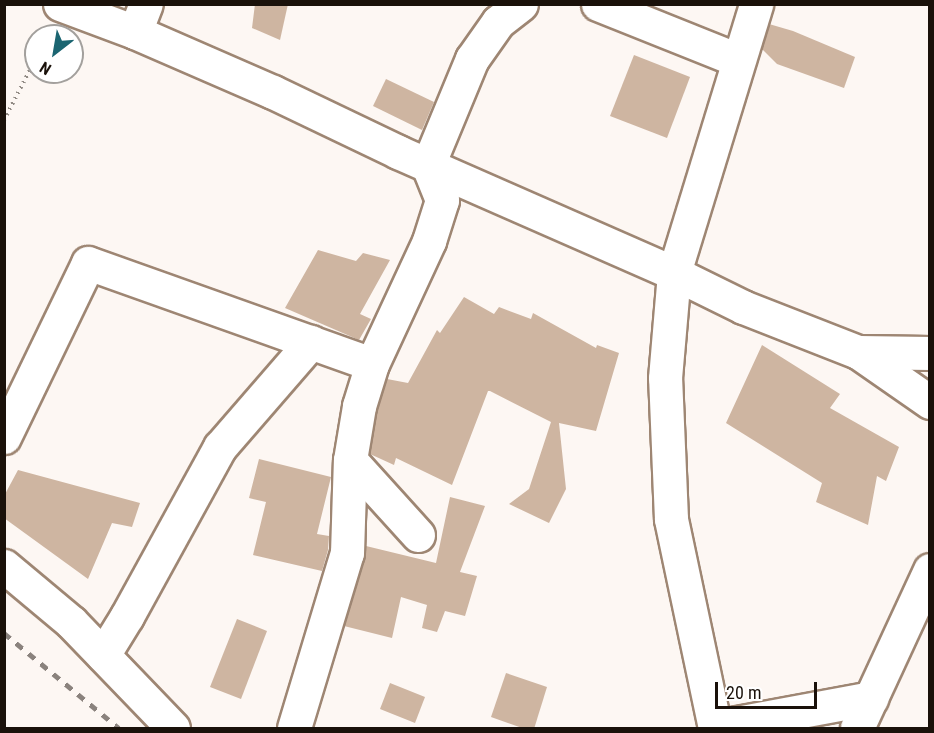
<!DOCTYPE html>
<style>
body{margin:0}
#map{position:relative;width:934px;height:733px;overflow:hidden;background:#fdf7f3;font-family:"Roboto Condensed",sans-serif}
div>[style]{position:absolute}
.building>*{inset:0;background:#ceb5a1}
.path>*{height:4px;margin-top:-2px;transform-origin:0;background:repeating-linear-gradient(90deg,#928b85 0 1.5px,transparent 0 6px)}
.roads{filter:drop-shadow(2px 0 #9e8673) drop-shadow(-2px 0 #9e8673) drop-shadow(0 2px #9e8673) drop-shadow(0 -2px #9e8673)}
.minor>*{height:33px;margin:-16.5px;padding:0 16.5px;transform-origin:16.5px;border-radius:16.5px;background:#fff}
.rail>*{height:4.5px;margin-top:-2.25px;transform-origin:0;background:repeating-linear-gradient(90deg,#8a827d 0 8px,transparent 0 16px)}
span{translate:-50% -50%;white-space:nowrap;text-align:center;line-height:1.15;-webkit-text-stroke:6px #fff;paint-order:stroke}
.frame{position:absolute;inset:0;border:6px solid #1a110a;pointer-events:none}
.north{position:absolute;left:24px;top:24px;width:60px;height:60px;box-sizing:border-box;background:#fff;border:2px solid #a3a09d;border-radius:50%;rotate:211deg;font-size:16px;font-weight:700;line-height:24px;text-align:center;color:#1a110a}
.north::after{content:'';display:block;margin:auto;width:21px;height:27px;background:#1b6571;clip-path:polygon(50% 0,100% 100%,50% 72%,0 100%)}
.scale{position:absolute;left:715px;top:682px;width:102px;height:27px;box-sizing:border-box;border:3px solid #1a110a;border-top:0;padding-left:8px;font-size:18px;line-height:21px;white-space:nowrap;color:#1a110a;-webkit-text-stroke:4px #fff;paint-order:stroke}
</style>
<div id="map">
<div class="building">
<i style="clip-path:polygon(255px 4px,288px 4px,280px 40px,252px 28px)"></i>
<i style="clip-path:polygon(769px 24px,793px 31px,855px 57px,844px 88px,777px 64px,762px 49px)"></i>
<i style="clip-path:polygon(634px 55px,690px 77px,667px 138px,610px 116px)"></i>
<i style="clip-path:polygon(386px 79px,434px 102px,422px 130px,373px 106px)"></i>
<i style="clip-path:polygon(318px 250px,356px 261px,363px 253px,390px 260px,360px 314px,371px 319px,359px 340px,285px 308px)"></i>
<i style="clip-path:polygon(464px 297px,494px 314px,499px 307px,531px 319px,533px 313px,596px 348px,597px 345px,619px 353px,596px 431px,559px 423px,566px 489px,549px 523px,509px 504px,529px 489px,551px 422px,490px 391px,488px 391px,452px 485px,396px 458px,394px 465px,370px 454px,377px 410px,387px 379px,408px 383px,437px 330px,440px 333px)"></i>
<i style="clip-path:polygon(762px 345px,840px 394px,830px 408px,899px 447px,886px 481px,877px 476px,868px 525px,816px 502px,822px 483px,726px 423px)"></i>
<i style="clip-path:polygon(259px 459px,331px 477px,317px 534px,329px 536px,328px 550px,322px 571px,253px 555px,266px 502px,249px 498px)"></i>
<i style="clip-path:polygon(18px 470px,140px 503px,132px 527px,112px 523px,88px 579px,4px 518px,4px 496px)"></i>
<i style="clip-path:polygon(450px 497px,485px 506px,460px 572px,477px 576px,465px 616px,445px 611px,437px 632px,422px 628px,427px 605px,401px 597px,392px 638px,344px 626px,365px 558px,366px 546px,436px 563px)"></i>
<i style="clip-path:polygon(237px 619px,267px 631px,241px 699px,210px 687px)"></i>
<i style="clip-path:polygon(506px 673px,547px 687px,534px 729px,525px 729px,491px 717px)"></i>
<i style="clip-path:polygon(390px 683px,425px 697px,415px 723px,380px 709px)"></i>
</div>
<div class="path">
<i style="left:4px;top:120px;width:70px;rotate:-62.7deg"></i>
</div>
<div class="roads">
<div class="minor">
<i style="left:60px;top:4px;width:80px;rotate:20.5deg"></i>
<i style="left:135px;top:32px;width:150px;rotate:23.5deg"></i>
<i style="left:273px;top:92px;width:139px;rotate:25.6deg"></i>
<i style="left:398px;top:152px;width:301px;rotate:23.7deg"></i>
<i style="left:674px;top:273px;width:77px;rotate:26.2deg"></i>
<i style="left:743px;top:307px;width:123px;rotate:21.4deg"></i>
<i style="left:858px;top:352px;width:88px;rotate:34.8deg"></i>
<i style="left:598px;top:4px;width:151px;rotate:21.8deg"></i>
<i style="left:135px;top:32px;width:30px;rotate:-69deg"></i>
<i style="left:858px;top:352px;width:72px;rotate:0.8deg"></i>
<i style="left:4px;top:437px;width:193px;rotate:-64.2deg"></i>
<i style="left:88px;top:263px;width:301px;rotate:19.6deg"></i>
<i style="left:418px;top:535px;width:101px;rotate:-132.2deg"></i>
<i style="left:350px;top:460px;width:55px;rotate:-80.5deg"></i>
<i style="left:359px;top:406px;width:44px;rotate:-72.8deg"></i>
<i style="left:372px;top:364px;width:136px;rotate:-65.1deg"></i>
<i style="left:429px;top:241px;width:43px;rotate:-72.4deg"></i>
<i style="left:442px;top:200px;width:38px;rotate:-112deg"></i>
<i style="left:428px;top:165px;width:115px;rotate:-67.5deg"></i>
<i style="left:472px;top:59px;width:45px;rotate:-54.9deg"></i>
<i style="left:498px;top:22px;width:29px;rotate:-38deg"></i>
<i style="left:4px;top:566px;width:87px;rotate:39.9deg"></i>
<i style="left:71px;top:622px;width:147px;rotate:46.1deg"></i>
<i style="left:103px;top:655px;width:46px;rotate:-58.4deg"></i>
<i style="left:127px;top:616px;width:193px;rotate:-61.2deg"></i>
<i style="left:220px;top:447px;width:139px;rotate:-49.1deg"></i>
<i style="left:715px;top:727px;width:159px;rotate:-10.5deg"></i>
<i style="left:294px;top:728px;width:183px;rotate:-73.2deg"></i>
<i style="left:347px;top:553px;width:93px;rotate:-88.2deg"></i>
<i style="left:715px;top:728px;width:214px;rotate:-101.9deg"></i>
<i style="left:671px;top:519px;width:141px;rotate:-92.4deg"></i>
<i style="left:665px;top:378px;width:105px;rotate:-85.1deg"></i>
<i style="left:674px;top:273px;width:281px;rotate:-73deg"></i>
<i style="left:857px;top:728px;width:174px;rotate:-65.2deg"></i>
</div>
</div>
<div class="rail">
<i style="left:4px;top:633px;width:149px;rotate:39.6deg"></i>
</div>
<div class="frame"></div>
<div class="north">N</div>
<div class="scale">20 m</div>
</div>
